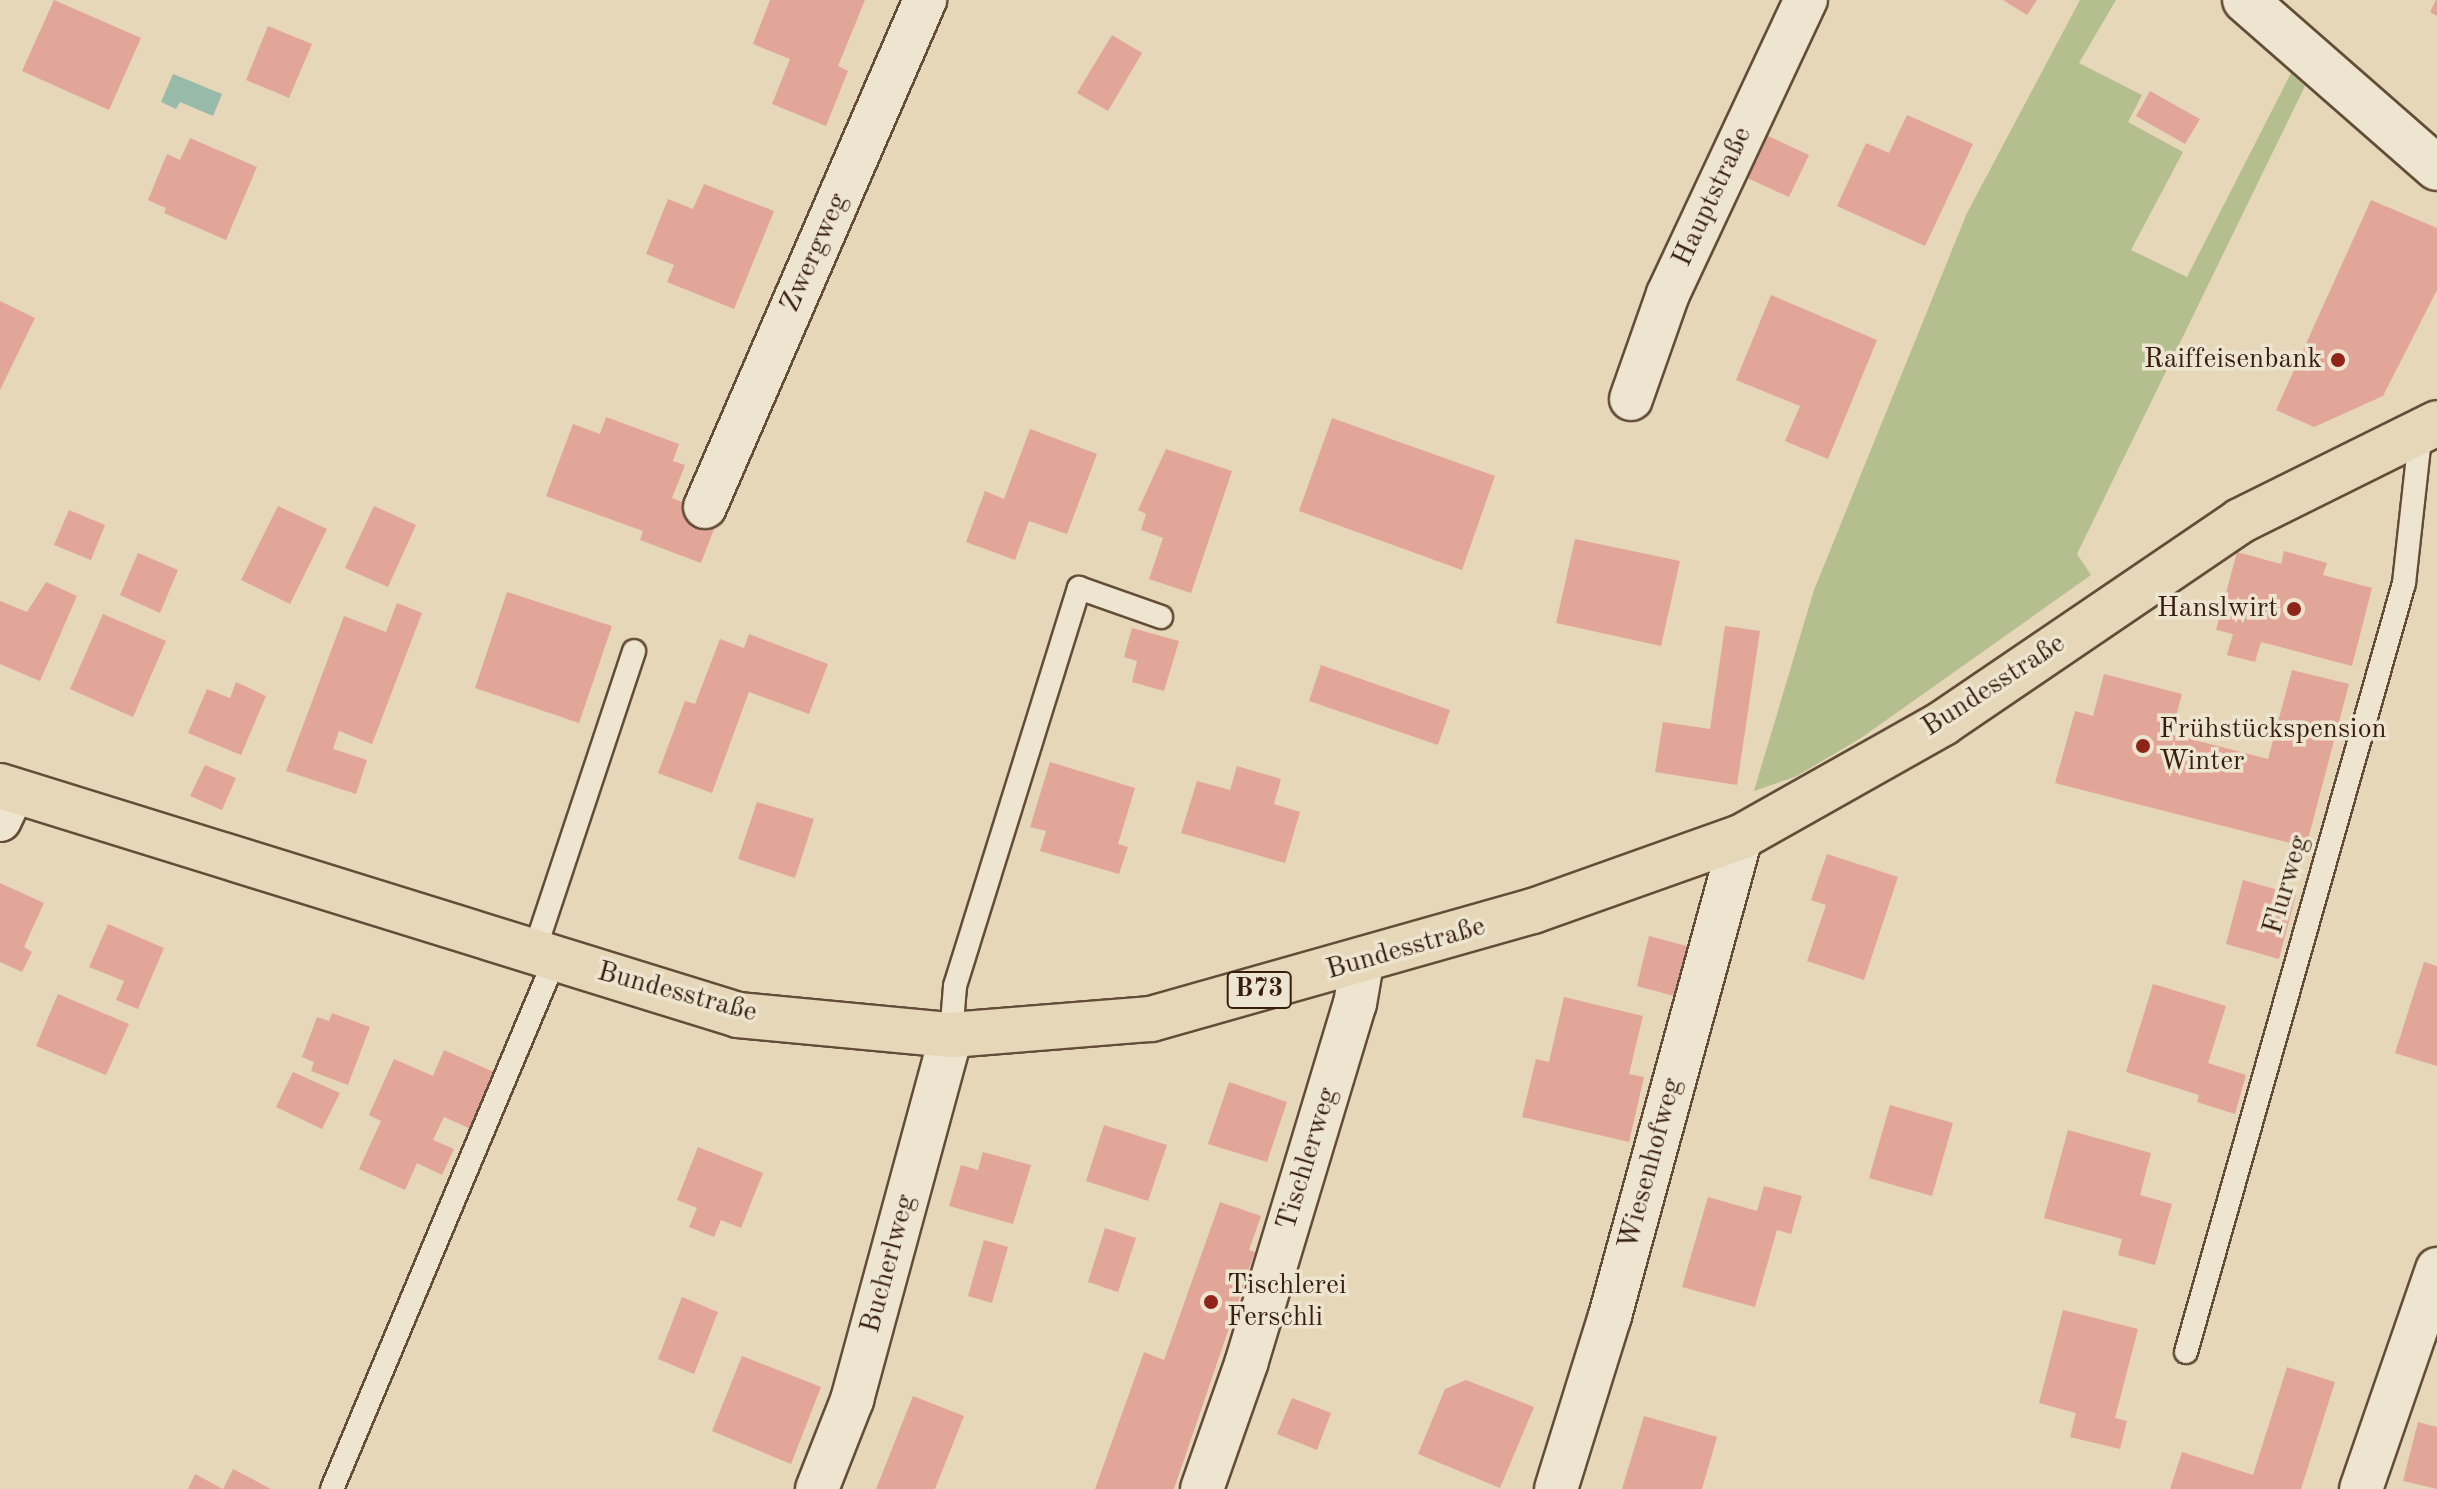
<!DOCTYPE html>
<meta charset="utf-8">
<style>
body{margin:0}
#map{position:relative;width:2437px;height:1489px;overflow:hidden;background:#e5d7b8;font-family:"Old Standard TT",serif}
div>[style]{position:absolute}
.green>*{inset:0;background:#b5be8f}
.water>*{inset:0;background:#97baa9}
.building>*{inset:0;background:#e2a698}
.roads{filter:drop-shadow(2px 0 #634c38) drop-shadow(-2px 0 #634c38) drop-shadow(0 2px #634c38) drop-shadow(0 -2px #634c38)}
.service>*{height:22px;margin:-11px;padding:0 11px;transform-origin:11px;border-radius:11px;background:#eee5d1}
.minor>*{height:42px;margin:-21px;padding:0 21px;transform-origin:21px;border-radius:21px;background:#eee5d1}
.secondary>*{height:44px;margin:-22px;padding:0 22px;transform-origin:22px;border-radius:22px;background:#eee5d1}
.primary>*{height:44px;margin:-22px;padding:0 22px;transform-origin:22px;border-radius:22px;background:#e5d7b8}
.dots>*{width:22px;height:22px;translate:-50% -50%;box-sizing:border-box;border:4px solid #eee5d1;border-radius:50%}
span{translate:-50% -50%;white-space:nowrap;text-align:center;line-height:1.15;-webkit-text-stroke:7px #eee5d1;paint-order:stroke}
.shield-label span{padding:2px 6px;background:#eee5d1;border:2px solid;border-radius:6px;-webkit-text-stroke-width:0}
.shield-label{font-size:26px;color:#381e0d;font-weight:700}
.street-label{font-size:28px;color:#381e0d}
.poi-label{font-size:28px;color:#381e0d}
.right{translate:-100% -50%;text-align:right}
.left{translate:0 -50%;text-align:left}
</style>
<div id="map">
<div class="green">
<i style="clip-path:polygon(2080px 0,2116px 0,2079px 63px,2142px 95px,2128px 122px,2183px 152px,2131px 250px,2187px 277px,2291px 73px,2305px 86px,2077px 554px,2091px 575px,1861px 738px,1797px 776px,1754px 791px,1814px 590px,1967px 213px)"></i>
</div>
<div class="water">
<i style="clip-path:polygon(173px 74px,222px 94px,213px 116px,180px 102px,176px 109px,161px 102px)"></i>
</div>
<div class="building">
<i style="clip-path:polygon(54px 0,141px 38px,109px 110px,22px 71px)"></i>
<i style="clip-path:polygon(770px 0,865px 0,838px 66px,848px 71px,826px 126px,772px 104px,790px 59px,753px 44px)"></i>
<i style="clip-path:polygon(2003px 0,2037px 0,2027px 15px)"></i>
<i style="clip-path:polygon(2436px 0,2437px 0,2437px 16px,2430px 12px)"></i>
<i style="clip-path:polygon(268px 26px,312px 44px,289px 98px,246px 80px)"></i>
<i style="clip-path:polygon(1112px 35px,1142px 53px,1108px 111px,1077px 93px)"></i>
<i style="clip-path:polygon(2150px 91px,2200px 119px,2185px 144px,2136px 116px)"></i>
<i style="clip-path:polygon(1907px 115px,1973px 144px,1925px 246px,1837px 206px,1866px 143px,1889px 153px)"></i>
<i style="clip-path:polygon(1760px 132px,1809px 155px,1789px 197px,1741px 175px)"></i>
<i style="clip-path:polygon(190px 138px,257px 167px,226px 240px,164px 213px,166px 208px,148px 200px,167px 154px,180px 160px)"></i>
<i style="clip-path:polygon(704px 184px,774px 211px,734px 309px,667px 282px,674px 265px,646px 254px,668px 199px,693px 209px)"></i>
<i style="clip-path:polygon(2371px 200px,2437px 228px,2437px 290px,2383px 396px,2314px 427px,2276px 410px)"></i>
<i style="clip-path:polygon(1771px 295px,1877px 340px,1828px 459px,1785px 441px,1800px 406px,1736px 380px)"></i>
<i style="clip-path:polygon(0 301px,35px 318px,0 390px)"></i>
<i style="clip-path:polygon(606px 417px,679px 444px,673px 461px,685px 465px,672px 498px,719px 516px,701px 563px,640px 540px,643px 531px,546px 496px,573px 424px,600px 434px)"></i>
<i style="clip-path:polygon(1332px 418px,1495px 476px,1462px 570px,1299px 511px)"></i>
<i style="clip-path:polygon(1030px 429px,1097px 454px,1067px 534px,1029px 521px,1015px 560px,966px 542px,985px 491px,1004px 499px)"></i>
<i style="clip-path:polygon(1166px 449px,1232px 471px,1191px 593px,1149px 579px,1163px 538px,1141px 530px,1146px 514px,1138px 510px)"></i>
<i style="clip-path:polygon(278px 506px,327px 529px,290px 604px,241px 580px)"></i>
<i style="clip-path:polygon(374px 506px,416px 525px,388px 587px,345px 568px)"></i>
<i style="clip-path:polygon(69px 510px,105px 525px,91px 560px,54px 545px)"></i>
<i style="clip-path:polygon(1575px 539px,1680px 561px,1661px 646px,1556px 623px)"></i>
<i style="clip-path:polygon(2284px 551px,2327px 563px,2323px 575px,2372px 588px,2352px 666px,2261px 642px,2255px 662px,2227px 655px,2233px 634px,2216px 630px,2237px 552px,2281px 564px)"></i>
<i style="clip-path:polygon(138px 553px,178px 570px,160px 613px,120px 595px)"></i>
<i style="clip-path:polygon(46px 582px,77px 596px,40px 681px,0 664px,0 601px,27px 612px)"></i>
<i style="clip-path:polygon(507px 592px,612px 626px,579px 723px,475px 688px)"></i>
<i style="clip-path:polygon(397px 603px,422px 613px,372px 744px,339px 731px,333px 749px,367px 760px,356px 794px,286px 771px,344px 616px,386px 632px)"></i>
<i style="clip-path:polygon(103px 614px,166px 641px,133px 717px,70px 689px)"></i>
<i style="clip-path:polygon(1725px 626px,1760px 631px,1737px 785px,1655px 772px,1663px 722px,1710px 729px)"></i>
<i style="clip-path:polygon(1132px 628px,1179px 641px,1164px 691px,1132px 682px,1137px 661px,1124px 657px)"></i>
<i style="clip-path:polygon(749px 634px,828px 664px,809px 714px,749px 692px,712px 793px,658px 773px,685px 701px,695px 704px,720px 639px,744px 648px)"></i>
<i style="clip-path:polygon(1321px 665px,1450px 710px,1438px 745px,1309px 701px)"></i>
<i style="clip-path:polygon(2292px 670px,2349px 684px,2306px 847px,2055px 783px,2075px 711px,2093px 716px,2104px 674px,2182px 694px,2171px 734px,2268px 759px)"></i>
<i style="clip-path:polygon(236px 682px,266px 696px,241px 755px,188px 733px,207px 689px,230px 698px)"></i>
<i style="clip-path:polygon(1050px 762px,1135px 788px,1118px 844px,1128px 847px,1119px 874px,1040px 851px,1046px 831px,1030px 827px)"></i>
<i style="clip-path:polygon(205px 765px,236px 778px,222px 810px,190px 796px)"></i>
<i style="clip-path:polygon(1237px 766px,1281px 779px,1274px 804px,1300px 812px,1285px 863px,1181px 833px,1197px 781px,1230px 790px)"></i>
<i style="clip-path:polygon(757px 802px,814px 819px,795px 878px,738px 859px)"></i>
<i style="clip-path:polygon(1827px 854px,1898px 877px,1864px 980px,1807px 961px,1826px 905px,1811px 900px)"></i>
<i style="clip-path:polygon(2243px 880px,2296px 895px,2279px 959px,2226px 944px)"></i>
<i style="clip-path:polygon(0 883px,44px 903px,24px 947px,32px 952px,22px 972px,0 962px)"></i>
<i style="clip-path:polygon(108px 924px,164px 948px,138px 1009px,116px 1000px,124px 981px,89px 967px)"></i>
<i style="clip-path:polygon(1649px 936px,1698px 949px,1685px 999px,1637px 986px)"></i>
<i style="clip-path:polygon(2424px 962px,2437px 966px,2437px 1066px,2395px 1053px)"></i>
<i style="clip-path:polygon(2153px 984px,2226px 1006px,2208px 1063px,2246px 1075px,2235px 1114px,2197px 1102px,2199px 1095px,2126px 1072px)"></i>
<i style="clip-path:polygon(58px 994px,129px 1024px,106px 1075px,36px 1046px)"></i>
<i style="clip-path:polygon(1564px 997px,1643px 1016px,1629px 1074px,1644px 1077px,1629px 1142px,1522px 1117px,1536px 1059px,1549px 1062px)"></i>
<i style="clip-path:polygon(332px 1013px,370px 1027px,348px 1085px,311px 1071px,314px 1062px,302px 1057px,317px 1017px,329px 1021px)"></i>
<i style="clip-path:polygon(444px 1050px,496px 1073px,471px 1129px,444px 1117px,433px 1140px,454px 1149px,442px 1175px,417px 1163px,405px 1190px,359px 1169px,381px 1121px,369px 1115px,394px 1059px,433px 1076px)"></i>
<i style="clip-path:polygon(293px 1072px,340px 1093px,322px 1129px,276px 1107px)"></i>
<i style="clip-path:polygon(1229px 1082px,1287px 1102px,1267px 1162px,1208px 1144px)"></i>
<i style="clip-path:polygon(1890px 1105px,1953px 1123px,1932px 1196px,1869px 1178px)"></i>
<i style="clip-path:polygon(1104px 1125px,1167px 1145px,1148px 1201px,1086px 1181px)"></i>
<i style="clip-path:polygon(2068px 1130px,2151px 1153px,2140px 1195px,2172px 1204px,2155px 1265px,2118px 1255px,2122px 1239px,2044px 1218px)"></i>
<i style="clip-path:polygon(698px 1147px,763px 1173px,741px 1228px,721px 1220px,714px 1237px,689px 1227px,697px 1208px,677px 1200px)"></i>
<i style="clip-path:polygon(983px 1152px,1031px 1165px,1013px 1224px,949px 1206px,961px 1165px,978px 1170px)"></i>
<i style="clip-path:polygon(1764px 1186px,1802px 1196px,1791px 1234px,1777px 1230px,1755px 1307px,1682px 1287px,1708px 1197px,1757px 1211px)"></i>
<i style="clip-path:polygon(1220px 1202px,1261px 1216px,1249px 1250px,1255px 1252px,1174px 1489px,1095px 1489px,1144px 1352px,1164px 1360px)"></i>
<i style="clip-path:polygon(1105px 1228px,1136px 1238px,1118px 1292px,1088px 1282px)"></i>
<i style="clip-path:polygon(984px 1240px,1008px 1247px,992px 1303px,968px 1296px)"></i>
<i style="clip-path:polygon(682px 1297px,718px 1312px,694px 1374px,658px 1359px)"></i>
<i style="clip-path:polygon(2063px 1310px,2138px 1329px,2115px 1418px,2127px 1421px,2120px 1449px,2070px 1437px,2076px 1413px,2039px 1403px)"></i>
<i style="clip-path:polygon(742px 1356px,821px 1387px,791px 1464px,712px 1431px)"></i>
<i style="clip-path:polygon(2287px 1367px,2335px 1382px,2301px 1489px,2170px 1489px,2182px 1452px,2253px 1475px)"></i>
<i style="clip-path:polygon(1466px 1380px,1534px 1407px,1500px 1488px,1418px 1454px,1445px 1389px)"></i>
<i style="clip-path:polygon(913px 1396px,964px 1416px,935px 1489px,876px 1489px)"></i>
<i style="clip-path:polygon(1292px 1398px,1331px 1413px,1317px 1450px,1277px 1434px)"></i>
<i style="clip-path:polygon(1644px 1416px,1717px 1437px,1702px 1489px,1622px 1489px)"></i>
<i style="clip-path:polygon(2418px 1422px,2437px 1427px,2437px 1489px,2403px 1481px)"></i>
<i style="clip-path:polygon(233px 1469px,271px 1489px,188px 1489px,195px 1474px,223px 1489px)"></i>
</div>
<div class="roads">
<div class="service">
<i style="left:534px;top:952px;width:317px;rotate:-71.6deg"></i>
<i style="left:951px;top:1035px;width:49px;rotate:-85.3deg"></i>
<i style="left:955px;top:986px;width:417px;rotate:-72.7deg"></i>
<i style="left:1079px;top:588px;width:87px;rotate:19.5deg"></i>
<i style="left:2186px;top:1352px;width:799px;rotate:-74.17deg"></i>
<i style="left:2404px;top:583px;width:154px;rotate:-83.7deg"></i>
<i style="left:332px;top:1489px;width:575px;rotate:-67.18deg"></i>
</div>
<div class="minor">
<i style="left:1631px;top:399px;width:111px;rotate:-70.6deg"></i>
<i style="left:1668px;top:294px;width:325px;rotate:-64.9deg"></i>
<i style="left:705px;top:507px;width:553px;rotate:-66.54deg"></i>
<i style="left:0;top:820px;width:31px;rotate:-65deg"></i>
<i style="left:817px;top:1489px;width:96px;rotate:-68.5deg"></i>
<i style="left:852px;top:1400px;width:378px;rotate:-74.8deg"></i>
<i style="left:1202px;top:1489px;width:133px;rotate:-70.6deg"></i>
<i style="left:1246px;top:1364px;width:376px;rotate:-73.2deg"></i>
<i style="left:1355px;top:1004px;width:42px;rotate:-80.3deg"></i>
<i style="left:1556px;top:1489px;width:181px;rotate:-72.7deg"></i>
<i style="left:1610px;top:1316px;width:497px;rotate:-74.7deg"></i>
<i style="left:2361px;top:1489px;width:233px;rotate:-70.9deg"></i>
</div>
<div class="secondary">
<i style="left:2245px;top:0;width:255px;rotate:41.2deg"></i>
</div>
<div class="primary">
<i style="left:0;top:786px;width:773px;rotate:17.24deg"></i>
<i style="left:738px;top:1015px;width:214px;rotate:5.4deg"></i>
<i style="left:951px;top:1035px;width:201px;rotate:-4.6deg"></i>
<i style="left:1151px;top:1019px;width:397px;rotate:-15.8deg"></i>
<i style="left:1533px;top:911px;width:221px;rotate:-19.6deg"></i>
<i style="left:1741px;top:837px;width:232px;rotate:-29.4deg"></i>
<i style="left:1943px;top:723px;width:359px;rotate:-34.2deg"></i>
<i style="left:2240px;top:521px;width:220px;rotate:-26.4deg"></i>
</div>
</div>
<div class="dots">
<i style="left:2338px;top:360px;background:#8f2418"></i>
<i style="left:2294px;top:609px;background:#8f2418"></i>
<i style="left:2143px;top:746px;background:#8f2418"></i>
<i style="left:1211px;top:1302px;background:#8f2418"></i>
</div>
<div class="shield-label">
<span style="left:1259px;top:990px">B73</span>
</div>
<div class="street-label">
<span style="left:1713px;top:197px;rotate:-65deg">Hauptstraße</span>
<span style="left:815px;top:253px;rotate:-66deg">Zwergweg</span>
<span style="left:1994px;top:686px;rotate:-33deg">Bundesstraße</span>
<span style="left:2287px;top:885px;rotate:-74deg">Flurweg</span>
<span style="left:1406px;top:949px;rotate:-16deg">Bundesstraße</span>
<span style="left:677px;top:993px;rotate:15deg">Bundesstraße</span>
<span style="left:1308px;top:1159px;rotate:-73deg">Tischlerweg</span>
<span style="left:1651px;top:1164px;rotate:-75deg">Wiesenhofweg</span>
<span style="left:889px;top:1264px;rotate:-75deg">Bucherlweg</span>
</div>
<div class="poi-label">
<span class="right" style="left:2322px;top:360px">Raiffeisenbank</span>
<span class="right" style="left:2278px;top:609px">Hanslwirt</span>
<span class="left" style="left:2159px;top:746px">Frühstückspension<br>Winter</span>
<span class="left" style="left:1227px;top:1302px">Tischlerei<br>Ferschli</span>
</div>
</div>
